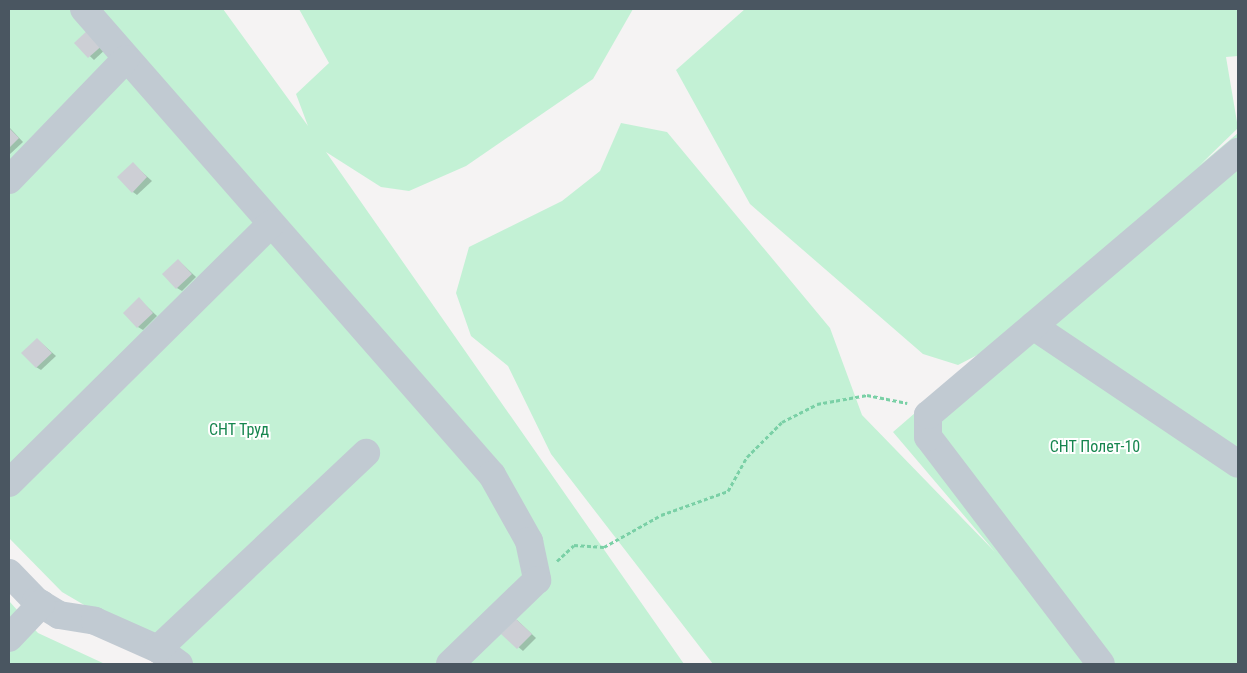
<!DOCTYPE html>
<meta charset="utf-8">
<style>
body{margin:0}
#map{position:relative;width:1247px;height:673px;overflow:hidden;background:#f5f3f3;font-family:"Roboto Condensed",sans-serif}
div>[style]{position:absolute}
.green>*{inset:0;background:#c3f1d5}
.shadow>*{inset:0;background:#0003}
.building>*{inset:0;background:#cdcfd5}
.path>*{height:3px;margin-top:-1.5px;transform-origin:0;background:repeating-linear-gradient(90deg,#7ad0a6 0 4px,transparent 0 6.5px)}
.minor>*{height:28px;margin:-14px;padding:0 14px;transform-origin:14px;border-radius:14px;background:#c1cad2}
span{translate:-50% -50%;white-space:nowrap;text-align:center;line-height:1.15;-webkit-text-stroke:4px #fff;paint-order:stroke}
.park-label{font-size:16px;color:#17864f}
.frame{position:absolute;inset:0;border:10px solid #4a5661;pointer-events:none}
</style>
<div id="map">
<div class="green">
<i style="clip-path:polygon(9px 9px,223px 9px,308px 126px,296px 94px,329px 63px,299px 9px,633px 9px,593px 79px,466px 166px,409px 191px,381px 187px,326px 152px,684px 664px,185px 664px,62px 592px,9px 538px)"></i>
<i style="clip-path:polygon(745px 9px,1238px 9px,1238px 56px,1226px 57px,1238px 128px,1200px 165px,1238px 133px,1238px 664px,713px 664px,551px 454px,508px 366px,471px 336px,456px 293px,469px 247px,562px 201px,600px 171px,621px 123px,667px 132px,830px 328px,862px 415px,995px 552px,893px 432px,989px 349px,958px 365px,923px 354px,750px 204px,676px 70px)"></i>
<i style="clip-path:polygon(9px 601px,38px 633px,105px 664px,9px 664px)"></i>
</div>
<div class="shadow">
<i style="clip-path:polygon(76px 43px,109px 46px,94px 60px)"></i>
<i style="clip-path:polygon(9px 127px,23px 142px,9px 155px)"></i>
<i style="clip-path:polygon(133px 164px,152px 181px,137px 195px,133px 192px)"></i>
<i style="clip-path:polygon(178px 260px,196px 277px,182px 291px,177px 288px)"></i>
<i style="clip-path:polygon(139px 299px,157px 316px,143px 330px,138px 327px)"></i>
<i style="clip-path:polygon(37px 339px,56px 356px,41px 370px,36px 367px)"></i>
<i style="clip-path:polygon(517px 620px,536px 638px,523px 651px,503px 634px)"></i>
</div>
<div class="building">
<i style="clip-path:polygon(90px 28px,105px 43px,88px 58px,74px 43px)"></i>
<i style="clip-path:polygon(9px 128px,19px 138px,9px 148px)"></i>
<i style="clip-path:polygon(133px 162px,147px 177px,132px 193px,117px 177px)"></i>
<i style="clip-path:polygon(178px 259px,192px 274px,176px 289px,162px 274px)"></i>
<i style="clip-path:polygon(139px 297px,153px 313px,137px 328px,123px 313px)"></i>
<i style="clip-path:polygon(37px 338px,52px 353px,36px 368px,21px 353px)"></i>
<i style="clip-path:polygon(516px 619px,532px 634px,517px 649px,501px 634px)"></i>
</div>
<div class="path">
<i style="left:557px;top:561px;width:23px;rotate:-43deg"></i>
<i style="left:574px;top:545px;width:30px;rotate:4deg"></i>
<i style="left:604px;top:547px;width:65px;rotate:-29.3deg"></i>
<i style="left:661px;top:515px;width:71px;rotate:-19.7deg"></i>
<i style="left:728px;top:491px;width:39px;rotate:-61deg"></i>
<i style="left:747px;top:457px;width:49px;rotate:-45deg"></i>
<i style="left:782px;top:422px;width:39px;rotate:-27deg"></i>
<i style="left:817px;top:404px;width:51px;rotate:-10.2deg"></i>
<i style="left:867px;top:395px;width:41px;rotate:11.3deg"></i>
</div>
<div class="minor">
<i style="left:84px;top:9px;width:619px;rotate:48.8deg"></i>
<i style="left:492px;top:475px;width:76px;rotate:60.7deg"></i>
<i style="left:529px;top:541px;width:40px;rotate:78deg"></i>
<i style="left:537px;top:580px;width:121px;rotate:136deg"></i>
<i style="left:9px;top:180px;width:168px;rotate:-46deg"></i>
<i style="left:1033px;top:326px;width:247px;rotate:33.9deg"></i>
<i style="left:9px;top:483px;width:368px;rotate:-44.7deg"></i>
<i style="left:9px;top:573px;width:39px;rotate:46deg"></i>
<i style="left:36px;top:601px;width:27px;rotate:31deg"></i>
<i style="left:59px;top:615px;width:36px;rotate:9deg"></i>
<i style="left:95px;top:621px;width:69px;rotate:24deg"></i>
<i style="left:158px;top:649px;width:26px;rotate:36deg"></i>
<i style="left:9px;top:638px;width:47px;rotate:-46.7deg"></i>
<i style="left:158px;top:649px;width:286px;rotate:-43.3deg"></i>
<i style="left:1101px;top:664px;width:285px;rotate:-127.3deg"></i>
<i style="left:928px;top:437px;width:22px;rotate:-90deg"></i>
<i style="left:928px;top:415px;width:407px;rotate:-40.3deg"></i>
</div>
<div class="park-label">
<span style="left:239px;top:430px">СНТ Труд</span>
<span style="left:1095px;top:447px">СНТ Полет-10</span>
</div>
<div class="frame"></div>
</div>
